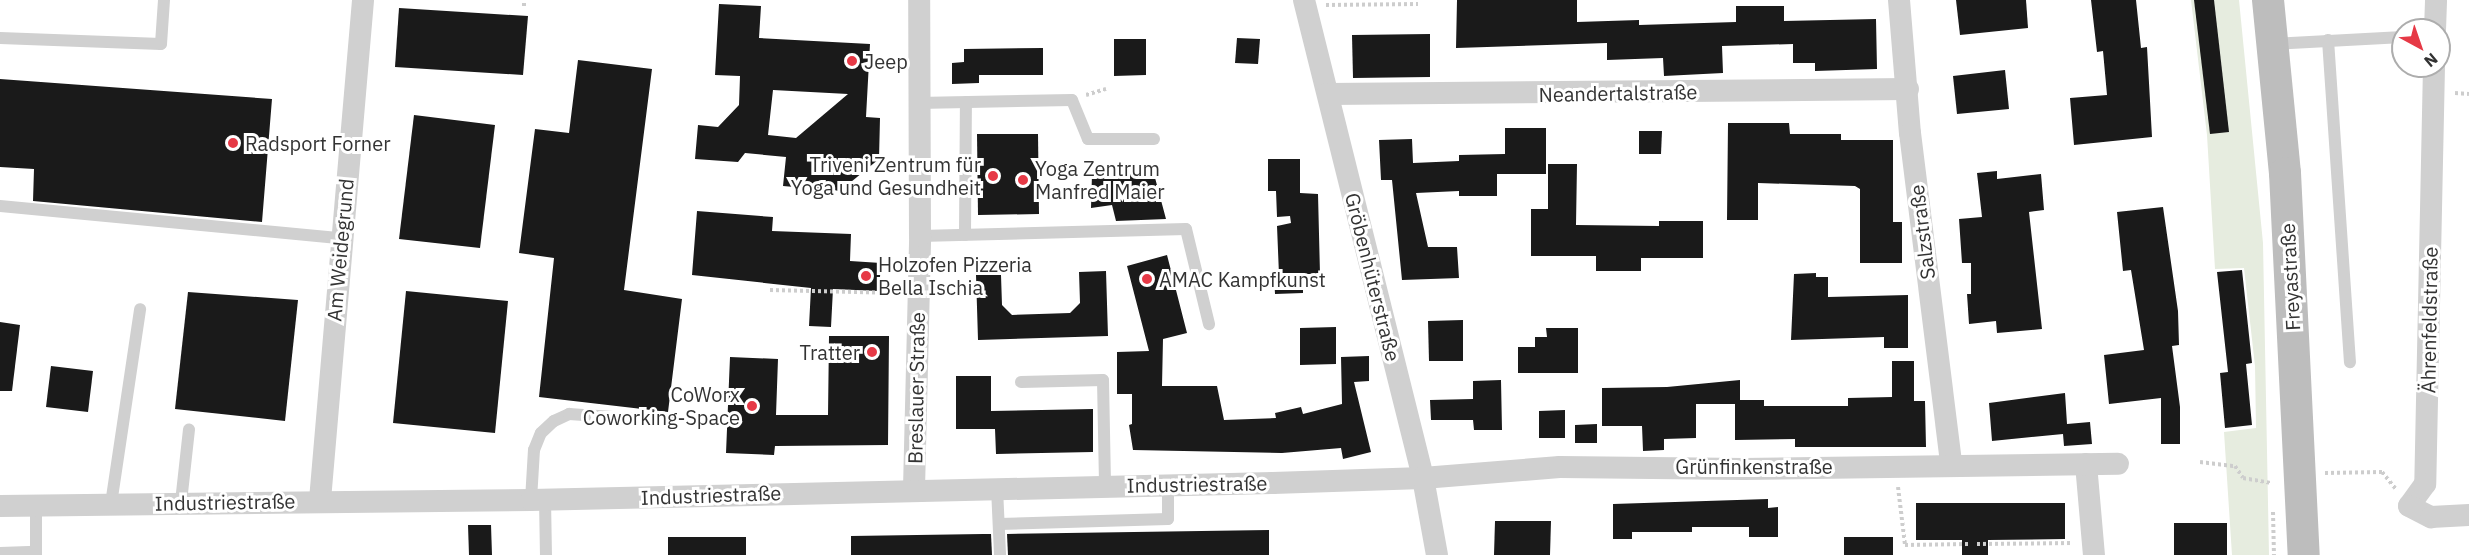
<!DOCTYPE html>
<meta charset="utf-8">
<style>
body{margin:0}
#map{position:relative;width:2469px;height:555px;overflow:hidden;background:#fff;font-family:"IBM Plex Sans",sans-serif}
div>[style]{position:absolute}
.green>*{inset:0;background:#e6ecdf}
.building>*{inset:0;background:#1a1a1a}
.path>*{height:4px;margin-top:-2px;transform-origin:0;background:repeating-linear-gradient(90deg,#cdcdcd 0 3px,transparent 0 6px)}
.lane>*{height:12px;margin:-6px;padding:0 6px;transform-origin:6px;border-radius:6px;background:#d0d0d0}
.street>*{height:22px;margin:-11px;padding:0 11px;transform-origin:11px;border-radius:11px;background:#d0d0d0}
.secondary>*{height:32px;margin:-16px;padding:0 16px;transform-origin:16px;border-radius:16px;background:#bdbdbd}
.dots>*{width:16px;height:16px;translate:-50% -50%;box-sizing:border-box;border:3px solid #fff;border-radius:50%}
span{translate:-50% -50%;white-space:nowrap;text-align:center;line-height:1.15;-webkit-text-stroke:6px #fff;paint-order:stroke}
.poi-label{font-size:20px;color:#333}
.left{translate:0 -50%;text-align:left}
.right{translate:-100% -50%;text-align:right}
.street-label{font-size:20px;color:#333}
.north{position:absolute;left:2391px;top:18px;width:60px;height:60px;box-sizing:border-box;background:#fff;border:2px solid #adadad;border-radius:50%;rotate:140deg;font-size:16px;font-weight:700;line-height:24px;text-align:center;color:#333}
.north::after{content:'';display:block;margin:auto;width:21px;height:27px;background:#e63946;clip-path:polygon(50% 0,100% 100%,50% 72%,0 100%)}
</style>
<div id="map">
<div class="green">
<i style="clip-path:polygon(2191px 0,2239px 0,2263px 243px,2269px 555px,2232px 555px,2224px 432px,2256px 428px,2255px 366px,2244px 268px,2215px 269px,2207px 135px)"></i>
</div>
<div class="building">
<i style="clip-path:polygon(1457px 0,1577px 0,1577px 22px,1639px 20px,1639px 25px,1736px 22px,1736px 6px,1784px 6px,1784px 21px,1876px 19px,1877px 69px,1815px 71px,1815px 63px,1793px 63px,1793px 44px,1722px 46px,1723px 73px,1664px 76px,1663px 58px,1607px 60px,1607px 43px,1456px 48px)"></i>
<i style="clip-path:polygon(1956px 0,2026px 0,2028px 28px,1960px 35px)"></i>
<i style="clip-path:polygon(2091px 0,2136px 0,2141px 48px,2147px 47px,2152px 137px,2074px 145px,2070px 98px,2107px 95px,2103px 51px,2097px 52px)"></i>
<i style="clip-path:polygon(2194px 0,2214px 0,2229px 132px,2210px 134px)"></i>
<i style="clip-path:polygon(evenodd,719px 4px,761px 6px,759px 38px,870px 44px,866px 117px,880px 118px,879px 159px,840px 191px,783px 186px,786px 157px,745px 153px,738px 162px,695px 159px,698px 125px,718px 127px,739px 105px,740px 76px,715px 75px,719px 4px,773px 90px,848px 94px,796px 138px,768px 135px,773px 90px)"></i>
<i style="clip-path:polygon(399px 8px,528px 16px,523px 75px,395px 67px)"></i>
<i style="clip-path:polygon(1430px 34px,1430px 77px,1353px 78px,1352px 35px)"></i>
<i style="clip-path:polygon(1237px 38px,1260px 39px,1258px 64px,1235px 63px)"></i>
<i style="clip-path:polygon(1114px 39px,1146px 39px,1146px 75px,1114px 76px)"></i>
<i style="clip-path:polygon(1043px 48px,1043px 75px,979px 75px,979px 83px,952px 84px,952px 63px,964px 62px,964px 49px)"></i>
<i style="clip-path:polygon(578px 60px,652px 69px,624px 290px,682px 299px,668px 412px,539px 397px,554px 258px,519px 253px,535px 129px,569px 133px)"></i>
<i style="clip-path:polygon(2005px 70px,2009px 109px,1957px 114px,1953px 76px)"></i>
<i style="clip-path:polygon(0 79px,272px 99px,262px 222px,33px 201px,34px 169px,0 167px)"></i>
<i style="clip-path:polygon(414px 115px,495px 125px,480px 248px,399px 239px)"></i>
<i style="clip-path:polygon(1728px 123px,1789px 123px,1790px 134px,1841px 134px,1841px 140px,1893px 140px,1893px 222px,1902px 222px,1902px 263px,1860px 263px,1860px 189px,1855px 186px,1758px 183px,1758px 220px,1727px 220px)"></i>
<i style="clip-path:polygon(1505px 128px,1546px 128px,1546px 174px,1497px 174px,1497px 196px,1459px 196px,1459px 191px,1416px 193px,1428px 247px,1457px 247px,1459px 278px,1402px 280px,1392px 180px,1381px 180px,1379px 140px,1412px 139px,1413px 163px,1459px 161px,1459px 155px,1505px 154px)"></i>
<i style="clip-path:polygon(1639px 131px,1662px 131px,1661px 154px,1639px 154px)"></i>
<i style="clip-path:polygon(977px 134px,1038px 134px,1039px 214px,978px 215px)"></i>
<i style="clip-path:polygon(1268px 159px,1300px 159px,1300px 193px,1318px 194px,1320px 274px,1303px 274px,1303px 293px,1275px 294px,1274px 275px,1279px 275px,1277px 226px,1291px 223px,1290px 216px,1277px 217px,1276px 191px,1268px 191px)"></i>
<i style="clip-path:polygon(1548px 164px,1577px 164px,1576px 225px,1659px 226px,1659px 221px,1703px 221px,1703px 258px,1641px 258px,1641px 271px,1596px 271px,1596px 256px,1531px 256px,1531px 209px,1548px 209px)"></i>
<i style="clip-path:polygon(1997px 171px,1997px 179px,2041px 174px,2044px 210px,2029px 212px,2042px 329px,1997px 333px,1996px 321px,1969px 324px,1967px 294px,1971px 294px,1971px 263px,1962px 263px,1959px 219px,1982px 217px,1977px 173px)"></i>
<i style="clip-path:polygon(1092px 174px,1154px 174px,1166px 219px,1116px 221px,1112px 205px,1091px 208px)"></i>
<i style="clip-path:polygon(2163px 207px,2178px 311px,2179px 345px,2172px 346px,2180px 407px,2180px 444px,2161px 444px,2161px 398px,2109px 404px,2104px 355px,2144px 350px,2131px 270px,2123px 271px,2117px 212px)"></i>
<i style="clip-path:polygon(697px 211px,773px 217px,772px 231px,851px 234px,850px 261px,881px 263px,879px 291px,833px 289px,831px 327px,809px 326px,811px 288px,692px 275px)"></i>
<i style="clip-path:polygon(1167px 255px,1187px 333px,1163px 339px,1162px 386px,1217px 386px,1224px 420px,1276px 418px,1275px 413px,1301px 407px,1303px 414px,1342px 404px,1341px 357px,1369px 356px,1369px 381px,1354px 382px,1371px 452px,1343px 459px,1341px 448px,1282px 453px,1133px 450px,1129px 425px,1132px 424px,1132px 394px,1117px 394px,1117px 352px,1149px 351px,1127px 266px)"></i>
<i style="clip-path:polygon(2242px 270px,2252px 363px,2246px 364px,2252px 425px,2225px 428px,2220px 373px,2228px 372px,2217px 272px)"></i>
<i style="clip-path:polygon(1106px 271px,1108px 336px,978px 340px,976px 275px,1001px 275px,1002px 305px,1012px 315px,1070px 313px,1080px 303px,1079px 272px)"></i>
<i style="clip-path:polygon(1816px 273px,1816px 277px,1828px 277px,1828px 297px,1908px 295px,1908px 348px,1884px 348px,1884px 337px,1791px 340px,1794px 274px)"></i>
<i style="clip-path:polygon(406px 291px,508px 301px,495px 433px,393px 423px)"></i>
<i style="clip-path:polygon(188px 292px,298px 300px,285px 421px,175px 409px)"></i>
<i style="clip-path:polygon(1463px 320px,1463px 361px,1429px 361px,1428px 321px)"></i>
<i style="clip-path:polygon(0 322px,20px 325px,12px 391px,0 391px)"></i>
<i style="clip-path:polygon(1336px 327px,1336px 364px,1300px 365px,1300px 328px)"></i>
<i style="clip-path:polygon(1546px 328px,1578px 328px,1578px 373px,1518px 373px,1518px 347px,1535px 347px,1535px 337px,1547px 337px)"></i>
<i style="clip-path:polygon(829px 336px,889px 336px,888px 445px,775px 446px,774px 455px,726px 453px,730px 357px,778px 359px,776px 415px,828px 415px)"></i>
<i style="clip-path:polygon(1892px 361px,1914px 361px,1914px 401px,1925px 401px,1926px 447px,1795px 447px,1795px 439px,1735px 440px,1735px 404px,1696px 404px,1696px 438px,1664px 439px,1664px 450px,1643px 451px,1642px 426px,1602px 426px,1602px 388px,1667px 387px,1740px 380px,1740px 400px,1764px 400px,1764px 406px,1848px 406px,1848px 398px,1892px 397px)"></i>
<i style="clip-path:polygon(51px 366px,93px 371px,88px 412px,46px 407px)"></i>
<i style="clip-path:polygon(956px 376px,991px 376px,991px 411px,1093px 409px,1093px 452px,996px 454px,995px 429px,956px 429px)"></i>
<i style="clip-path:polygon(1501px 380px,1502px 430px,1474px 430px,1473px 420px,1431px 420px,1430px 400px,1473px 399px,1473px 381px)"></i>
<i style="clip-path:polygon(2065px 393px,2067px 424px,2090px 422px,2092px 444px,2064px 446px,2063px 434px,1992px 441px,1989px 403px)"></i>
<i style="clip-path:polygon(1565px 410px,1565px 438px,1539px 438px,1539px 411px)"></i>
<i style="clip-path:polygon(1597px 424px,1597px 443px,1575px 443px,1575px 425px)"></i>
<i style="clip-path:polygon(1768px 499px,1768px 508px,1778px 507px,1778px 537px,1749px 537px,1749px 527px,1692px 527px,1692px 532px,1632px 532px,1632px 539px,1613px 539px,1613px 504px)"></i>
<i style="clip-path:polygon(1916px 503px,2065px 503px,2065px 539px,1988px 540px,1988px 555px,1962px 555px,1962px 540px,1916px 540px)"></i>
<i style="clip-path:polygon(1495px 521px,1551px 521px,1550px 555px,1494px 555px)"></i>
<i style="clip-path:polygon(2174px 523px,2227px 523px,2227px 555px,2174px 555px)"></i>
<i style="clip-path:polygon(468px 525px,491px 525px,492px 555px,469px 555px)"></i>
<i style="clip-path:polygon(1269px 530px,1269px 555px,1008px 555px,1007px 534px)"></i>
<i style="clip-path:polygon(983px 534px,991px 534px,992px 555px,851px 555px,851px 536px)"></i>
<i style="clip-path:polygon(668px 537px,746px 537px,746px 555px,668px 555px)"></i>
<i style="clip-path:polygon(1844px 537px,1893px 537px,1893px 555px,1844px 555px)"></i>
</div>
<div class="path">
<i style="left:1326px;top:5px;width:92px;rotate:-0.6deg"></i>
<i style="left:524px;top:6px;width:6px;rotate:-90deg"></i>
<i style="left:2455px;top:93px;width:14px;rotate:4deg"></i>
<i style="left:1086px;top:95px;width:21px;rotate:-17deg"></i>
<i style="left:770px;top:290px;width:128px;rotate:1.3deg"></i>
<i style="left:2200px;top:462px;width:35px;rotate:7deg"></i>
<i style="left:2235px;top:466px;width:14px;rotate:56deg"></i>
<i style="left:2243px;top:478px;width:28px;rotate:10deg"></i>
<i style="left:2325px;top:473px;width:57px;rotate:-1deg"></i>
<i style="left:2382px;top:472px;width:22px;rotate:51deg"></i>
<i style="left:1898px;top:487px;width:58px;rotate:83.1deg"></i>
<i style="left:1905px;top:545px;width:63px;rotate:-0.9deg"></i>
<i style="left:2273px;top:512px;width:43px;rotate:88.7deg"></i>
<i style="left:1977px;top:544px;width:95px;rotate:-0.6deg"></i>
</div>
<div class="lane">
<i style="left:0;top:38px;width:161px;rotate:2.1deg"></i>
<i style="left:161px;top:44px;width:44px;rotate:-86.1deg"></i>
<i style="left:2328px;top:40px;width:323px;rotate:86.1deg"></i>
<i style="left:2272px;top:44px;width:131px;rotate:-3.1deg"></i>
<i style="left:918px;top:103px;width:154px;rotate:-1.1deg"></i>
<i style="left:1072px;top:100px;width:42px;rotate:67.7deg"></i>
<i style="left:1088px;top:139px;width:66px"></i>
<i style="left:0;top:206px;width:342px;rotate:5.4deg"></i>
<i style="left:965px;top:235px;width:133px;rotate:-89.6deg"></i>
<i style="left:920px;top:236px;width:266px;rotate:-1.5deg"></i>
<i style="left:1186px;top:229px;width:98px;rotate:76.4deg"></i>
<i style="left:1021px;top:382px;width:82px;rotate:-1.4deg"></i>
<i style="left:1103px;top:380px;width:105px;rotate:88.9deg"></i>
<i style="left:997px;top:488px;width:67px;rotate:87.4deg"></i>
<i style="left:545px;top:499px;width:56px;rotate:89deg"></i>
<i style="left:531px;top:500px;width:50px;rotate:-86.6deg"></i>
<i style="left:534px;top:450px;width:18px;rotate:-68deg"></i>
<i style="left:541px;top:433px;width:18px;rotate:-43deg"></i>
<i style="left:554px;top:421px;width:17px;rotate:-25deg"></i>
<i style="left:569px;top:414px;width:102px;rotate:3.9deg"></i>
<i style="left:181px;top:502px;width:73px;rotate:-83.7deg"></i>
<i style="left:111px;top:504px;width:197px;rotate:-81.5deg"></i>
<i style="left:999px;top:524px;width:169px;rotate:-1.7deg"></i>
<i style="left:1168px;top:519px;width:35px;rotate:-90deg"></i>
<i style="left:0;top:553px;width:36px;rotate:-2deg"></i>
<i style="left:36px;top:555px;width:49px;rotate:-90deg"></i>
</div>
<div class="street">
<i style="left:1304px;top:0;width:493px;rotate:76deg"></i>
<i style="left:1423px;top:478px;width:78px;rotate:79.7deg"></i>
<i style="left:1899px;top:0;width:133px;rotate:85.3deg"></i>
<i style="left:1910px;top:133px;width:334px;rotate:82.9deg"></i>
<i style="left:2435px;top:30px;width:30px;rotate:-88deg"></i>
<i style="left:2434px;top:66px;width:418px;rotate:91.2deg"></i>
<i style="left:2425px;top:484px;width:27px;rotate:126deg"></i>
<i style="left:2409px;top:506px;width:25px;rotate:27deg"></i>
<i style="left:2431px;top:517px;width:38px;rotate:-3deg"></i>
<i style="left:1328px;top:94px;width:580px;rotate:-0.49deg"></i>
<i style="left:2086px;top:464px;width:91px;rotate:85deg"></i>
<i style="left:914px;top:489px;width:253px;rotate:-88.6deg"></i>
<i style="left:920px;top:236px;width:236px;rotate:-90.2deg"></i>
<i style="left:320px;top:500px;width:502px;rotate:-85.08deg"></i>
<i style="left:0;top:506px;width:531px;rotate:-0.65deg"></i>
<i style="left:531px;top:500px;width:742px;rotate:-1.31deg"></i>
<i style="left:1273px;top:483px;width:150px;rotate:-1.9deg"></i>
<i style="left:1423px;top:478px;width:137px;rotate:-4.6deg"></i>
<i style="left:1560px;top:467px;width:184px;rotate:0.6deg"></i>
<i style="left:1744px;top:469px;width:374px;rotate:-0.8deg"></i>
</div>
<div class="secondary">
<i style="left:2268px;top:0;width:174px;rotate:84.4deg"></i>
<i style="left:2285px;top:173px;width:382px;rotate:87.2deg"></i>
</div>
<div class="dots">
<i style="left:852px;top:61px;background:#e63946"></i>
<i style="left:233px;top:143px;background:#e63946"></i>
<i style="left:993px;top:176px;background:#e63946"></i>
<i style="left:1023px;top:180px;background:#e63946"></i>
<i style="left:866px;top:276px;background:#e63946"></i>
<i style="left:1147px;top:279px;background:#e63946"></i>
<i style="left:872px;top:352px;background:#e63946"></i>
<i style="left:752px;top:406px;background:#e63946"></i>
</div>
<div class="poi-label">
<span class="left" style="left:864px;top:61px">Jeep</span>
<span class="left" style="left:245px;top:143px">Radsport Forner</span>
<span class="right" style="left:981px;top:176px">Triveni Zentrum für<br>Yoga und Gesundheit</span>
<span class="left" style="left:1035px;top:180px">Yoga Zentrum<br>Manfred Maier</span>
<span class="left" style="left:878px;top:276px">Holzofen Pizzeria<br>Bella Ischia</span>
<span class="left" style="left:1159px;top:279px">AMAC Kampfkunst</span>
<span class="right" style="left:860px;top:352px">Tratter</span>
<span class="right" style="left:740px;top:406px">CoWorx<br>Coworking-Space</span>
</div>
<div class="street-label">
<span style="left:1618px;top:93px;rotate:-1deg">Neandertalstraße</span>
<span style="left:1922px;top:232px;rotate:-97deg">Salzstraße</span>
<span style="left:340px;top:250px;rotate:-85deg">Am Weidegrund</span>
<span style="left:1373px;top:277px;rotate:76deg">Gröbenhüterstraße</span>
<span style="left:2290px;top:277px;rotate:-93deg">Freyastraße</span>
<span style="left:2429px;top:320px;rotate:-89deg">Ährenfeldstraße</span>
<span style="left:916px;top:388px;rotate:-89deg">Breslauer Straße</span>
<span style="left:1754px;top:466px">Grünfinkenstraße</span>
<span style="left:1197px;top:484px;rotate:-1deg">Industriestraße</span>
<span style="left:711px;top:495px;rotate:-2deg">Industriestraße</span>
<span style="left:225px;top:502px;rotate:-1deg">Industriestraße</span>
</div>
<div class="north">N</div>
</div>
